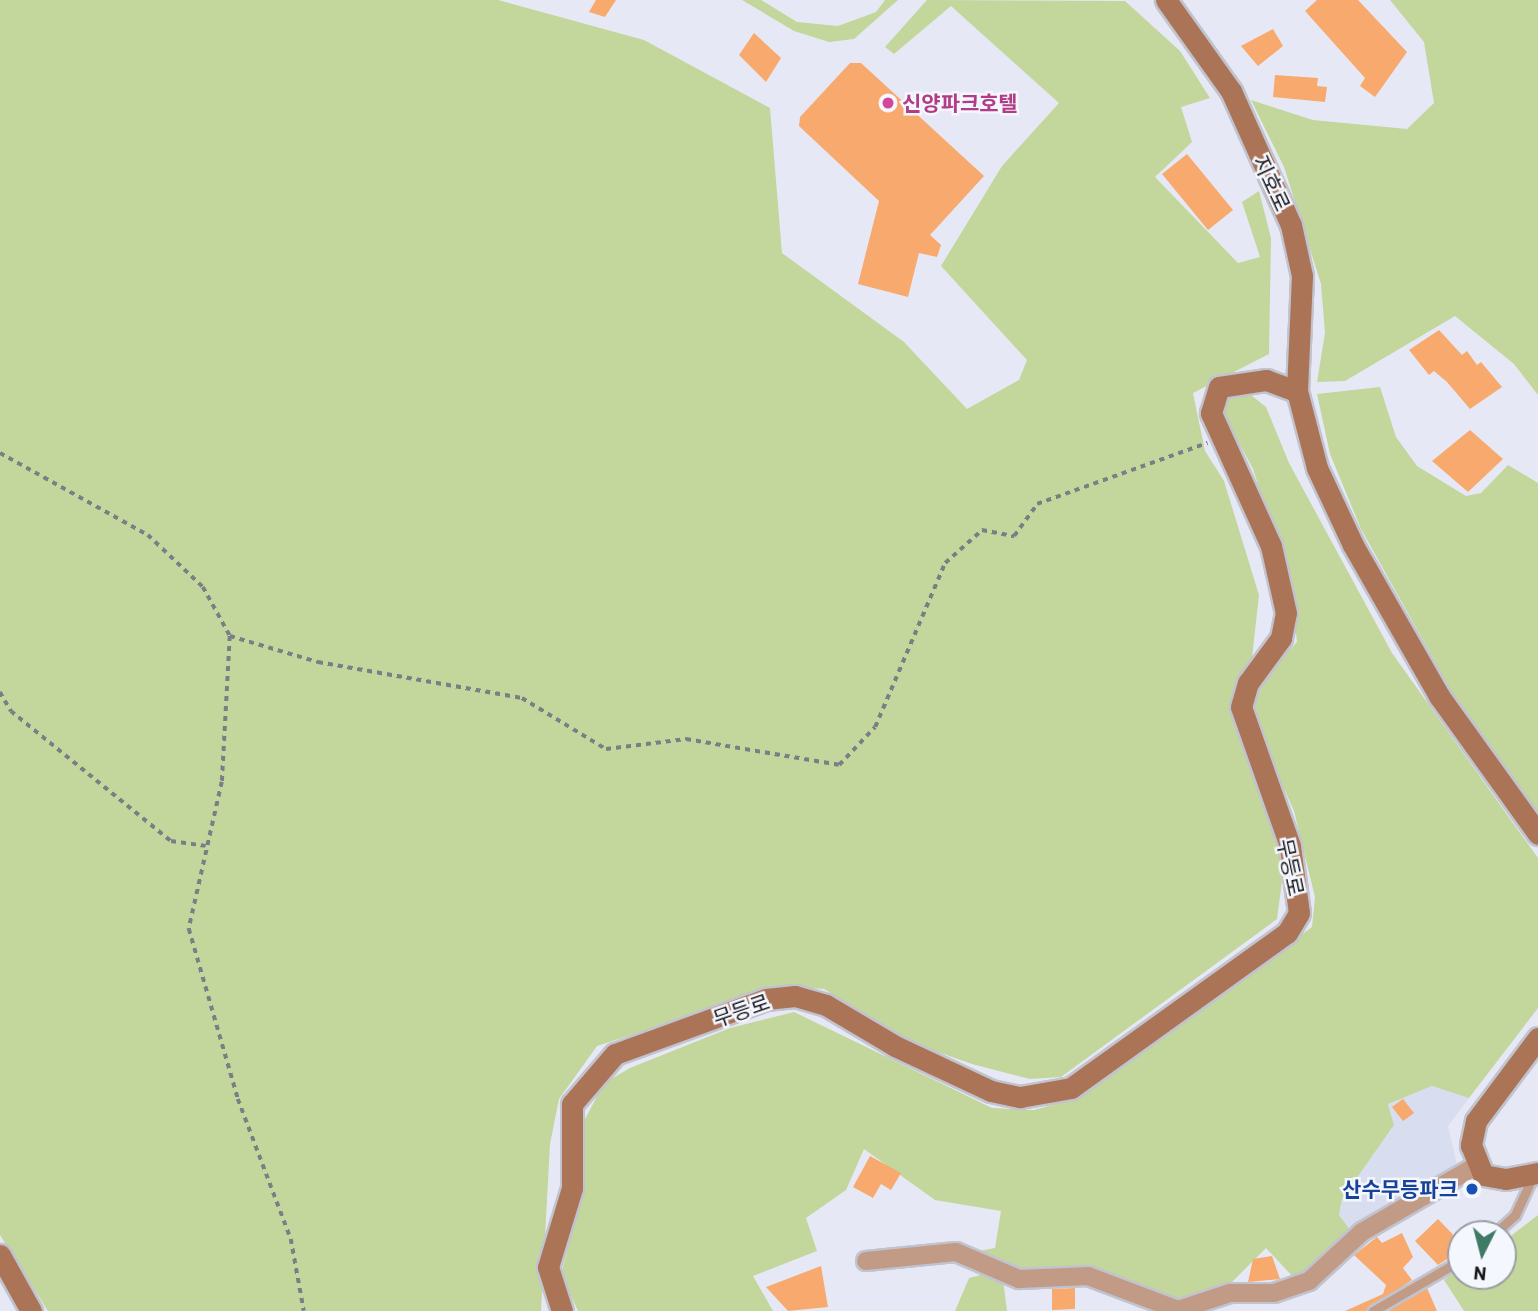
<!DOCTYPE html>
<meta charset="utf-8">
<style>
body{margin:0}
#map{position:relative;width:1538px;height:1311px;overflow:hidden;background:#e6e9f5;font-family:Barlow,"Noto Sans KR",sans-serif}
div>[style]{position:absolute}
.built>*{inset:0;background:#d8ddef}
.green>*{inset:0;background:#c3d69b}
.building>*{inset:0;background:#f8a96d}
.path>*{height:3.5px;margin-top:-1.75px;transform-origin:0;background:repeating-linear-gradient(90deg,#7c7e85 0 5px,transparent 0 10px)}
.roads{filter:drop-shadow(2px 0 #c1c3ce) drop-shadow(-2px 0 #c1c3ce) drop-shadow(0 2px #c1c3ce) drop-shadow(0 -2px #c1c3ce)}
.lane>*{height:9px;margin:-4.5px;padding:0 4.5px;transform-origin:4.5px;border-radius:4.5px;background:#c29b87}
.street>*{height:18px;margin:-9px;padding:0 9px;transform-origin:9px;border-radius:9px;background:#c29b87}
.secondary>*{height:21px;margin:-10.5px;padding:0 10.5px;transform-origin:10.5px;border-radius:10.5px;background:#ab7456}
.dots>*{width:19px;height:19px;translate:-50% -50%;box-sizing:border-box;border:4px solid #f5f7fe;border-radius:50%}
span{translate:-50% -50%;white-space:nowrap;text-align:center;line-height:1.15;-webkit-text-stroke:5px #f5f7fe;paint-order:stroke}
.hotel-label{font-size:21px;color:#b23c85;font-weight:700}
.left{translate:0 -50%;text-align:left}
.street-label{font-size:21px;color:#17181b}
.transit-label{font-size:21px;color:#164399;font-weight:700}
.right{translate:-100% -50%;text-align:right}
.north{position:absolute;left:1447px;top:1220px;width:70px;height:70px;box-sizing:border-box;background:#f5f7fe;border:2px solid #9c9ea3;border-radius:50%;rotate:186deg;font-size:19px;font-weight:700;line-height:28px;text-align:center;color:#17181b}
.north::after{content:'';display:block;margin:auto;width:24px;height:32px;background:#3e7a65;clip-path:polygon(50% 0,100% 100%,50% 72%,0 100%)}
</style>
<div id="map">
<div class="built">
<i style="clip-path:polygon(1432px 1086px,1469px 1098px,1448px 1126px,1458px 1169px,1351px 1231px,1339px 1215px,1342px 1199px,1394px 1125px,1388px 1104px)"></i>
</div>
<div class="green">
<i style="clip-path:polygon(0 0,498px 0,644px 40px,770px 108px,782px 253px,904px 342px,967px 409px,1019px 380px,1027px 360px,941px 266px,1002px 166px,1059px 103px,951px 6px,894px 54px,885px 47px,927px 0,1125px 1px,1180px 51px,1210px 98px,1181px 107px,1192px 142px,1155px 177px,1238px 263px,1260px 257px,1242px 202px,1259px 191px,1271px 238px,1269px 354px,1193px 393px,1205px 451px,1224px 481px,1259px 595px,1252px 658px,1233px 720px,1284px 866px,1277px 919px,1061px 1077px,1030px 1079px,972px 1064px,912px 1043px,824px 989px,783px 986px,597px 1046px,559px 1099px,550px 1144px,541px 1311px,48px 1311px,0 1235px)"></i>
<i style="clip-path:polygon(742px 0,761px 0,797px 22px,838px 26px,876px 12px,885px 0,898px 0,854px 39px,829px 42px,794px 31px)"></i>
<i style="clip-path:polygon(1390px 0,1538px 0,1538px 395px,1514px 364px,1455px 316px,1345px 381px,1317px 382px,1325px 333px,1321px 284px,1284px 167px,1251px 100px,1313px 120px,1407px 129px,1434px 103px,1424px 42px)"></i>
<i style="clip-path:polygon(1380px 387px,1396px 437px,1417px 466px,1466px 496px,1481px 493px,1508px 465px,1538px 483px,1538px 818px,1472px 728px,1361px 529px,1330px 454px,1317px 394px)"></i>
<i style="clip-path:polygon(1235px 395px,1251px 395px,1266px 407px,1289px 463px,1392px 653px,1538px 858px,1538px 1008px,1469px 1098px,1432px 1086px,1388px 1104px,1394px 1125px,1342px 1199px,1339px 1215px,1351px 1231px,1309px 1273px,1294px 1278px,1266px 1248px,1225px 1289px,1177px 1304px,1003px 1267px,968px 1253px,995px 1248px,1001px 1211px,935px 1200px,864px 1149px,846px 1190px,806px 1218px,817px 1251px,753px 1276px,773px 1311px,578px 1311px,561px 1274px,581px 1198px,582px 1125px,604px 1083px,630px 1068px,730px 1028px,794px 1012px,992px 1108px,1034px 1110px,1080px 1097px,1312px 927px,1315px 897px,1294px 811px,1261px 738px,1251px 691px,1297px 642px,1290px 582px,1253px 469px,1219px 405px)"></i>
<i style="clip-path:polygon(1538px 1215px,1538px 1311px,1464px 1311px,1444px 1280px,1461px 1267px,1461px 1276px,1503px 1276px,1503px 1242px)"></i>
<i style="clip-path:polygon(988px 1273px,1003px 1280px,1007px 1311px,955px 1311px,969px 1278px)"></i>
</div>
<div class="building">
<i style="clip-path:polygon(596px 0,616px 0,605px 17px,589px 12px)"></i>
<i style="clip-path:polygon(1317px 0,1358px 0,1407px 52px,1375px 97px,1360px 86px,1365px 78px,1305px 11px)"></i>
<i style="clip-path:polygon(1273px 29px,1283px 46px,1258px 66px,1241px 46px)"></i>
<i style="clip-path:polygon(754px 33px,781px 58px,766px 82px,739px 55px)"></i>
<i style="clip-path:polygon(850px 63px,861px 63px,984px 176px,930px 235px,941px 245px,937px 257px,919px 253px,908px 297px,858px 284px,879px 201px,799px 126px,800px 117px)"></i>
<i style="clip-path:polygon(1275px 75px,1318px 78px,1317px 86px,1327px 87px,1325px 102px,1273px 97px)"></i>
<i style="clip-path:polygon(1187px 154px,1233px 210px,1208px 230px,1162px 174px)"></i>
<i style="clip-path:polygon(1439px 330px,1462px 355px,1467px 351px,1477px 365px,1481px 362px,1502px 387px,1470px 409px,1447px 382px,1434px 371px,1429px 375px,1409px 350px)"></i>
<i style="clip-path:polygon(1470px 430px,1503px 459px,1468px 492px,1432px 461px)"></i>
<i style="clip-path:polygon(1403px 1099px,1414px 1113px,1403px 1121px,1392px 1107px)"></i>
<i style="clip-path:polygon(870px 1156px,901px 1173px,891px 1190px,881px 1184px,873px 1198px,853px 1187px)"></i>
<i style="clip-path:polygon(1438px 1219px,1461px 1243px,1461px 1250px,1438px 1265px,1415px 1241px)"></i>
<i style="clip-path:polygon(1402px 1233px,1413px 1257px,1403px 1268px,1412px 1280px,1366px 1311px,1345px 1311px,1383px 1294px,1386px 1285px,1354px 1255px,1377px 1237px,1382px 1243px)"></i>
<i style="clip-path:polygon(1272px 1256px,1280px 1279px,1248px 1282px,1253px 1259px)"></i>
<i style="clip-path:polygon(821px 1266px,828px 1307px,788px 1311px,766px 1287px)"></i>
<i style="clip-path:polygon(1075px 1288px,1075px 1309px,1052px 1310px,1052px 1289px)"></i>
<i style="clip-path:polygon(1427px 1288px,1437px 1311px,1387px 1311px)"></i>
</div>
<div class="path">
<i style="left:0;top:453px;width:169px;rotate:29deg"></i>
<i style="left:148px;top:535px;width:76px;rotate:43.4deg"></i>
<i style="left:203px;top:587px;width:56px;rotate:61.1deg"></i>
<i style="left:230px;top:636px;width:146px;rotate:93.1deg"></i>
<i style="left:222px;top:782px;width:151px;rotate:102.7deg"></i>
<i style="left:189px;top:929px;width:177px;rotate:73.9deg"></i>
<i style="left:238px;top:1099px;width:150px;rotate:69.3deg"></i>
<i style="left:291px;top:1239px;width:73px;rotate:79.8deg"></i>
<i style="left:230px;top:636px;width:92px;rotate:16.5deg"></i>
<i style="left:318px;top:662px;width:207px;rotate:10deg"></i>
<i style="left:522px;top:698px;width:98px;rotate:31.3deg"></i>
<i style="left:606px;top:749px;width:81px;rotate:-7.1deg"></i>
<i style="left:686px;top:739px;width:155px;rotate:9.6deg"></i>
<i style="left:839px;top:765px;width:52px;rotate:-46.5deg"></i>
<i style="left:875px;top:727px;width:178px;rotate:-66.9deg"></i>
<i style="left:945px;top:563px;width:50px;rotate:-41.7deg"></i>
<i style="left:982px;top:530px;width:33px;rotate:11deg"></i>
<i style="left:1014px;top:536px;width:39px;rotate:-54deg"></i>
<i style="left:1037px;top:504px;width:181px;rotate:-19.7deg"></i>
<i style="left:0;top:692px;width:22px;rotate:60deg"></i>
<i style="left:11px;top:711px;width:206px;rotate:39.1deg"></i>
<i style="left:171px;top:841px;width:35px;rotate:8deg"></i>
</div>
<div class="roads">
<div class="lane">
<i style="left:1494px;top:1234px;width:28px;rotate:-42deg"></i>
<i style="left:1515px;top:1215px;width:45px;rotate:-65.1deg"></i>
<i style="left:1373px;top:1311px;width:102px;rotate:-30.1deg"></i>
</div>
<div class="street">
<i style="left:866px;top:1261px;width:90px;rotate:-5.7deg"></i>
<i style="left:956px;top:1252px;width:69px;rotate:23.2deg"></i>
<i style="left:1019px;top:1279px;width:69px;rotate:-2.5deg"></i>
<i style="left:1088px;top:1276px;width:96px;rotate:20.7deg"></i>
<i style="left:1178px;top:1310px;width:55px;rotate:-18.1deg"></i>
<i style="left:1230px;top:1293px;width:44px"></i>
<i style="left:1274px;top:1293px;width:37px;rotate:-19deg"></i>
<i style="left:1309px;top:1281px;width:72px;rotate:-42.8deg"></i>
<i style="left:1362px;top:1232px;width:132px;rotate:-30.1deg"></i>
</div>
<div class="secondary">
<i style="left:1166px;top:0;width:112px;rotate:54.5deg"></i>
<i style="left:1231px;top:91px;width:147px;rotate:65.9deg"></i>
<i style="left:1291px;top:225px;width:52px;rotate:77.8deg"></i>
<i style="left:1302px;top:276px;width:115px;rotate:92.5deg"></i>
<i style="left:1538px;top:1038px;width:104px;rotate:126.8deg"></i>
<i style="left:1476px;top:1121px;width:25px;rotate:102deg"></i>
<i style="left:1471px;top:1145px;width:32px;rotate:68deg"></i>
<i style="left:1483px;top:1175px;width:23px;rotate:10deg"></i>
<i style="left:1506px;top:1179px;width:33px;rotate:-11deg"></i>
<i style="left:0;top:1255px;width:64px;rotate:61deg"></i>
<i style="left:562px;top:1311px;width:46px;rotate:-107.7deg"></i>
<i style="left:548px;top:1267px;width:83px;rotate:-73.1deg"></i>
<i style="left:572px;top:1188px;width:84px;rotate:-90deg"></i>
<i style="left:572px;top:1104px;width:66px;rotate:-49.3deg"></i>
<i style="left:615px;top:1054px;width:161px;rotate:-20deg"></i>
<i style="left:766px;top:999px;width:29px;rotate:-6deg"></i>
<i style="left:795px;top:996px;width:32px;rotate:16deg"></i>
<i style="left:826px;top:1005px;width:80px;rotate:30.7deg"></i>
<i style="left:895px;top:1046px;width:106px;rotate:25.1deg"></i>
<i style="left:991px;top:1091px;width:30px;rotate:12deg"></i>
<i style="left:1020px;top:1097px;width:52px;rotate:-10deg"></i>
<i style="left:1071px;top:1088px;width:266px;rotate:-35.7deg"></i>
<i style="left:1287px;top:933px;width:23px;rotate:-59deg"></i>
<i style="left:1299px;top:913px;width:68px;rotate:-97.7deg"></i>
<i style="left:1290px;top:846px;width:147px;rotate:-109.4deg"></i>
<i style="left:1241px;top:707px;width:25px;rotate:-74deg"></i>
<i style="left:1248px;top:683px;width:56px;rotate:-53.7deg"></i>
<i style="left:1281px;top:638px;width:25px;rotate:-79deg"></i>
<i style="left:1286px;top:613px;width:69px;rotate:-102.6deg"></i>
<i style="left:1271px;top:546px;width:146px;rotate:-114.3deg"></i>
<i style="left:1211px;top:413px;width:27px;rotate:-73deg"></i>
<i style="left:1219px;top:387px;width:48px;rotate:-8.5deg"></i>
<i style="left:1266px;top:380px;width:33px;rotate:20deg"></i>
<i style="left:1297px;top:391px;width:80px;rotate:75.4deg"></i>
<i style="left:1317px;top:468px;width:85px;rotate:64.9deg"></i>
<i style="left:1353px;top:545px;width:174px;rotate:60.3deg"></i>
<i style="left:1439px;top:696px;width:170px;rotate:54.3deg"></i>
</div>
</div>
<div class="dots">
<i style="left:888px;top:103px;background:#d1479c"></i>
<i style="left:1472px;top:1189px;background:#1a4fb4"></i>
</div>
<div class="hotel-label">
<span class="left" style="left:902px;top:103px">신양파크호텔</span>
</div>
<div class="street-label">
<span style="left:1272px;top:183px;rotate:65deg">지호로</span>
<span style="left:1291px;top:867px;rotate:78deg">무등로</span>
<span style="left:741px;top:1010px;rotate:-19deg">무등로</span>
</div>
<div class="transit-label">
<span class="right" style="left:1458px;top:1189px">산수무등파크</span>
</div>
<div class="north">N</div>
</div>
